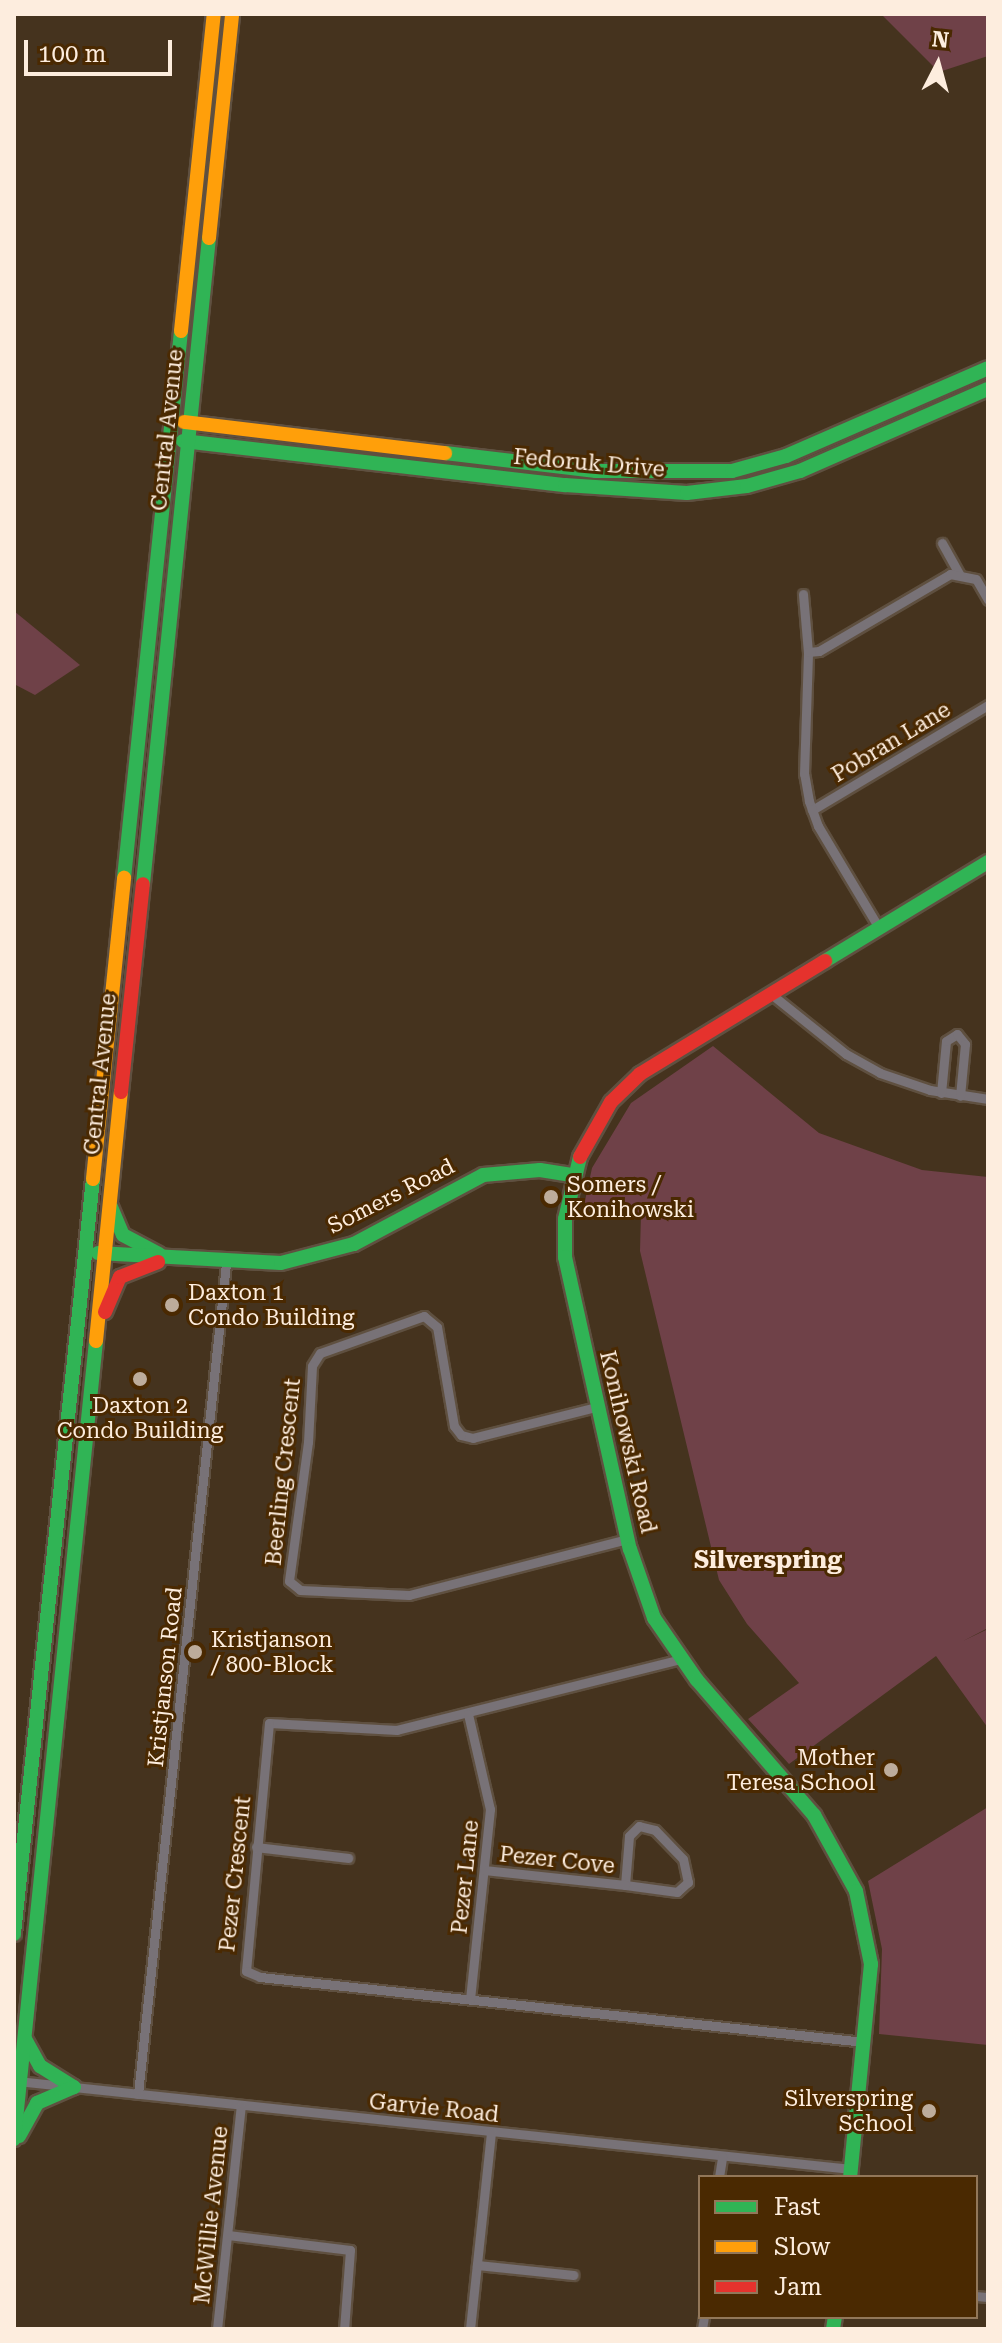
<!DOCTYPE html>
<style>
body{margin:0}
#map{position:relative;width:1002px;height:2343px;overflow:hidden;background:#45331e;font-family:"Roboto Serif",serif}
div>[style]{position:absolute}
.green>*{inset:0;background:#6f4148}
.roads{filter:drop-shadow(2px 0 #5f5040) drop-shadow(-2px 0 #5f5040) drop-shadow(0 2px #5f5040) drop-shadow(0 -2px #5f5040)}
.street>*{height:9px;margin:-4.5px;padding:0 4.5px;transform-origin:4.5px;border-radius:4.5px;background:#787277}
.fast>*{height:14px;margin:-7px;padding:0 7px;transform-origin:7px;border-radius:7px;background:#30b455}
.slow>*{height:14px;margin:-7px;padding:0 7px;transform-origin:7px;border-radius:7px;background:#ff9f0a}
.jam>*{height:14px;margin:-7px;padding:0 7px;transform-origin:7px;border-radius:7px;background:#e5322d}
.dots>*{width:22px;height:22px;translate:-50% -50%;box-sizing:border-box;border:4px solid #4a2901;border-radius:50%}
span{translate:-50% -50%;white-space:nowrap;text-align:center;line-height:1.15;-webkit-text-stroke:6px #4a2901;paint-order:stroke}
.street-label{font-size:22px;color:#fdedde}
.poi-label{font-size:22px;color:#fdedde}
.left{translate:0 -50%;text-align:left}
.right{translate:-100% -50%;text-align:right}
.neighbourhood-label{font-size:24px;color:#fdedde;font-weight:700}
.frame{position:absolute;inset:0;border:16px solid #fdedde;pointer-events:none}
.legend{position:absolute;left:698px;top:2175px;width:280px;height:144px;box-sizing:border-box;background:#4a2901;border:2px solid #927759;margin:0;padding:10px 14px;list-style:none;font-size:24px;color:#fdedde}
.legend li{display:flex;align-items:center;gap:16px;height:40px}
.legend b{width:40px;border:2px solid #927759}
.north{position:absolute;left:898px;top:24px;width:80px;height:80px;-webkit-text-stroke:6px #4a2901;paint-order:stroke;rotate:6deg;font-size:22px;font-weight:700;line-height:32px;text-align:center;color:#fdedde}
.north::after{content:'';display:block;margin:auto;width:28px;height:36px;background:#fdedde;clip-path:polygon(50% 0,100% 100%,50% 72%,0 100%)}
.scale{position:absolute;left:24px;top:40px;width:148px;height:36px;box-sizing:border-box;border:4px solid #fdedde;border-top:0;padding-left:10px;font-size:24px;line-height:28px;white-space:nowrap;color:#fdedde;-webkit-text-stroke:6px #4a2901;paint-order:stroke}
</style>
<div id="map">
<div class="green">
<i style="clip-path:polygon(881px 14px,988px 14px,988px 56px,939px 72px)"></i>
<i style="clip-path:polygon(14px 611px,80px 665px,35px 695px,14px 684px)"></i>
<i style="clip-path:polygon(713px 1046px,819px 1133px,922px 1170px,988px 1177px,988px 1628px,963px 1641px,988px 1629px,988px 1728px,936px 1656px,789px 1764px,748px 1719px,799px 1683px,747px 1624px,719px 1580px,640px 1251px,641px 1213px,583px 1210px,592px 1168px,631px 1103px)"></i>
<i style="clip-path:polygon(988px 1807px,988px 2045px,879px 2034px,882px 1949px,868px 1881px)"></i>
</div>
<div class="roads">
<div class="street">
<i style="left:942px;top:543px;width:35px;rotate:61deg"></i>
<i style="left:803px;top:594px;width:58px;rotate:85.1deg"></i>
<i style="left:812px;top:810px;width:205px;rotate:-30.8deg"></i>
<i style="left:879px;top:928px;width:119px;rotate:-120.9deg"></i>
<i style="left:818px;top:826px;width:27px;rotate:-110deg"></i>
<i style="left:809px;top:801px;width:27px;rotate:-100deg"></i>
<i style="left:804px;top:774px;width:122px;rotate:-88.1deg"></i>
<i style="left:808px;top:652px;width:11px;rotate:-5deg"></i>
<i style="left:819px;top:651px;width:152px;rotate:-30.4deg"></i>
<i style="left:950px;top:574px;width:26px;rotate:11deg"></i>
<i style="left:976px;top:579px;width:24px;rotate:60deg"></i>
<i style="left:771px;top:994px;width:96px;rotate:38.7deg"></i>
<i style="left:846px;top:1054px;width:39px;rotate:29deg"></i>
<i style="left:880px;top:1073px;width:53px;rotate:18.8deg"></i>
<i style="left:930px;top:1090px;width:59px;rotate:8.8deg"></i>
<i style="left:941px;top:1093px;width:52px;rotate:-84.5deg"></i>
<i style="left:946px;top:1041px;width:13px;rotate:-32deg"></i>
<i style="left:957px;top:1034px;width:13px;rotate:51deg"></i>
<i style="left:965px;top:1044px;width:52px;rotate:95.5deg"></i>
<i style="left:596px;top:1407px;width:127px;rotate:165.9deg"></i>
<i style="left:473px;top:1438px;width:12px;rotate:-166deg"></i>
<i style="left:461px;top:1435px;width:11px;rotate:-128deg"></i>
<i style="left:454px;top:1426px;width:100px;rotate:-99.7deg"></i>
<i style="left:437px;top:1327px;width:17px;rotate:-140deg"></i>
<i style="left:424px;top:1316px;width:110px;rotate:160.4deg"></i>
<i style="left:320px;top:1353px;width:15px;rotate:122deg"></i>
<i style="left:312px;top:1366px;width:76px;rotate:93deg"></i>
<i style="left:308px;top:1442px;width:140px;rotate:97.8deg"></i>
<i style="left:289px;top:1581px;width:14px;rotate:39deg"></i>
<i style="left:300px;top:1590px;width:109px;rotate:2.6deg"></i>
<i style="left:409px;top:1595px;width:225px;rotate:-14.4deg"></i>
<i style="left:681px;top:1659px;width:293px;rotate:166deg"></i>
<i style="left:397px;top:1730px;width:128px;rotate:-176.9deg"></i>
<i style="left:269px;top:1723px;width:249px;rotate:95.3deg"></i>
<i style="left:246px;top:1971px;width:15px;rotate:23deg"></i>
<i style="left:260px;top:1977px;width:607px;rotate:6.14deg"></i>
<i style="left:468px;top:1714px;width:98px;rotate:77deg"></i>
<i style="left:490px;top:1809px;width:191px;rotate:96deg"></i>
<i style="left:639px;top:1826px;width:16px;rotate:14deg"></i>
<i style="left:655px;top:1830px;width:40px;rotate:46deg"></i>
<i style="left:683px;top:1859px;width:24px;rotate:78deg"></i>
<i style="left:688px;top:1882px;width:15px;rotate:138deg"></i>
<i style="left:677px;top:1892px;width:52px;rotate:-172.3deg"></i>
<i style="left:625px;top:1885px;width:49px;rotate:-85.3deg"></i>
<i style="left:629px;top:1836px;width:14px;rotate:-45deg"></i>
<i style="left:256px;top:1847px;width:93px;rotate:6.8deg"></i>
<i style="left:484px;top:1870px;width:142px;rotate:6.1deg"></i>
<i style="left:17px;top:2081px;width:839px;rotate:6.02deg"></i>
<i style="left:138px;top:2094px;width:835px;rotate:-83.95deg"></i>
<i style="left:719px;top:2177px;width:20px;rotate:-81deg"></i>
<i style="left:228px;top:2235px;width:123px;rotate:7deg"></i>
<i style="left:350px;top:2250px;width:79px;rotate:94.3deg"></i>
<i style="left:477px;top:2265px;width:97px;rotate:5.9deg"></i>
<i style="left:976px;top:2296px;width:12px;rotate:5deg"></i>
<i style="left:217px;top:2329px;width:225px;rotate:-83.9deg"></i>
<i style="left:470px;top:2329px;width:198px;rotate:-83.9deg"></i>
<i style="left:702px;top:2329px;width:12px;rotate:-81deg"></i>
</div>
<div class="fast">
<i style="left:183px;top:441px;width:385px;rotate:6.6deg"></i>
<i style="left:565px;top:485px;width:122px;rotate:3.8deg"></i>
<i style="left:687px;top:493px;width:60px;rotate:-6.7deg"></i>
<i style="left:747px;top:486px;width:55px;rotate:-15.8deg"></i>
<i style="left:800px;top:471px;width:205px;rotate:-23.6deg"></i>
<i style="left:445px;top:453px;width:152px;rotate:6.8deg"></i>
<i style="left:596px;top:471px;width:136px"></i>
<i style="left:732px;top:471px;width:56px;rotate:-15.5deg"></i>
<i style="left:786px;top:456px;width:220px;rotate:-23.5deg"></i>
<i style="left:124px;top:878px;width:550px;rotate:-84.05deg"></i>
<i style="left:143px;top:884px;width:649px;rotate:-84.17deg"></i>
<i style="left:825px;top:961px;width:191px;rotate:-31.3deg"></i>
<i style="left:580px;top:1157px;width:64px;rotate:103.6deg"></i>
<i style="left:565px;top:1219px;width:38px;rotate:90deg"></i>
<i style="left:565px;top:1257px;width:299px;rotate:77.5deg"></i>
<i style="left:630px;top:1549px;width:73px;rotate:70.8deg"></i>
<i style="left:654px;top:1618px;width:75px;rotate:55.3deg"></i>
<i style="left:697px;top:1680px;width:179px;rotate:49.1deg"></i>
<i style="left:814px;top:1815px;width:87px;rotate:61.1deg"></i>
<i style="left:856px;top:1891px;width:75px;rotate:78.4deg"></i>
<i style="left:871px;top:1964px;width:214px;rotate:95.6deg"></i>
<i style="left:111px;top:1207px;width:30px;rotate:67deg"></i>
<i style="left:123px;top:1235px;width:41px;rotate:27.8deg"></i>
<i style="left:98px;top:1253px;width:183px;rotate:3.1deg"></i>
<i style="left:281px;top:1263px;width:75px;rotate:-14.6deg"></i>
<i style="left:354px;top:1244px;width:146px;rotate:-28.1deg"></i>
<i style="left:483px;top:1175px;width:57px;rotate:-5deg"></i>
<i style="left:540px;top:1170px;width:32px;rotate:9deg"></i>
<i style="left:14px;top:1934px;width:759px;rotate:-84.03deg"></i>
<i style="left:25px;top:2039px;width:31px;rotate:61deg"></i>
<i style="left:40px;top:2066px;width:40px;rotate:32deg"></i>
<i style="left:19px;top:2136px;width:38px;rotate:-61deg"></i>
<i style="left:37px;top:2103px;width:40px;rotate:-23.4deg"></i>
<i style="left:14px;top:2139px;width:802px;rotate:-84.13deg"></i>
<i style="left:833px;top:2329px;width:12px;rotate:-81deg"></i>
</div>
<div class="slow">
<i style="left:209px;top:238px;width:225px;rotate:-84.1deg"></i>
<i style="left:181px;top:331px;width:319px;rotate:-84.1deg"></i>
<i style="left:184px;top:422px;width:263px;rotate:6.8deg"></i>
<i style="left:93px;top:1179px;width:303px;rotate:-84.1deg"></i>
<i style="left:96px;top:1341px;width:250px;rotate:-84.3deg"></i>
</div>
<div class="jam">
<i style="left:121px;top:1092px;width:209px;rotate:-84deg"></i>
<i style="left:580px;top:1157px;width:63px;rotate:-60.6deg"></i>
<i style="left:611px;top:1102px;width:40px;rotate:-44deg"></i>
<i style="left:640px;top:1074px;width:217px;rotate:-31.4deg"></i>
<i style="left:105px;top:1312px;width:38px;rotate:-67deg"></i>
<i style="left:120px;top:1277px;width:41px;rotate:-21.5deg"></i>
</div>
</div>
<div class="dots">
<i style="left:551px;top:1197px;background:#bdac9b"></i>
<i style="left:172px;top:1305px;background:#bdac9b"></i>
<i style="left:140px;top:1379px;background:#bdac9b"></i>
<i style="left:195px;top:1652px;background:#bdac9b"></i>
<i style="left:891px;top:1770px;background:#bdac9b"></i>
<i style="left:929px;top:2111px;background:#bdac9b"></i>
</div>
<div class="street-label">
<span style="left:167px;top:430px;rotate:-84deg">Central Avenue</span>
<span style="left:589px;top:463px;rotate:5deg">Fedoruk Drive</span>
<span style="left:891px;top:742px;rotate:-31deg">Pobran Lane</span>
<span style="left:100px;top:1074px;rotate:-84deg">Central Avenue</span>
<span style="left:391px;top:1196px;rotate:-27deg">Somers Road</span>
<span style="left:628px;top:1442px;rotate:77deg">Konihowski Road</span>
<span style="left:283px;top:1472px;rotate:-84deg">Beerling Crescent</span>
<span style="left:165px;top:1677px;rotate:-84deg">Kristjanson Road</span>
<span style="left:557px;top:1860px;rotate:6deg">Pezer Cove</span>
<span style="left:235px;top:1874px;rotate:-84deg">Pezer Crescent</span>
<span style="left:465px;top:1877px;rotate:-84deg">Pezer Lane</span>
<span style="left:434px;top:2108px;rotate:6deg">Garvie Road</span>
<span style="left:211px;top:2215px;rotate:-84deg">McWillie Avenue</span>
</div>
<div class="poi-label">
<span class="left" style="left:567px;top:1197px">Somers /<br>Konihowski</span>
<span class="left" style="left:188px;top:1305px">Daxton 1<br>Condo Building</span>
<span style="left:140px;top:1418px">Daxton 2<br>Condo Building</span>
<span class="left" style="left:211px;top:1652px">Kristjanson<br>/ 800-Block</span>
<span class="right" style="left:875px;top:1770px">Mother<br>Teresa School</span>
<span class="right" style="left:913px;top:2111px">Silverspring<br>School</span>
</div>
<div class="neighbourhood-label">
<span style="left:768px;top:1561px">Silverspring</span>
</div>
<div class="frame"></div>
<ul class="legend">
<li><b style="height:10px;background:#30b455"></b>Fast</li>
<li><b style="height:10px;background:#ff9f0a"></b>Slow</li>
<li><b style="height:10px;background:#e5322d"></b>Jam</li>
</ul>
<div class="north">N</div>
<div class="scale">100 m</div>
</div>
